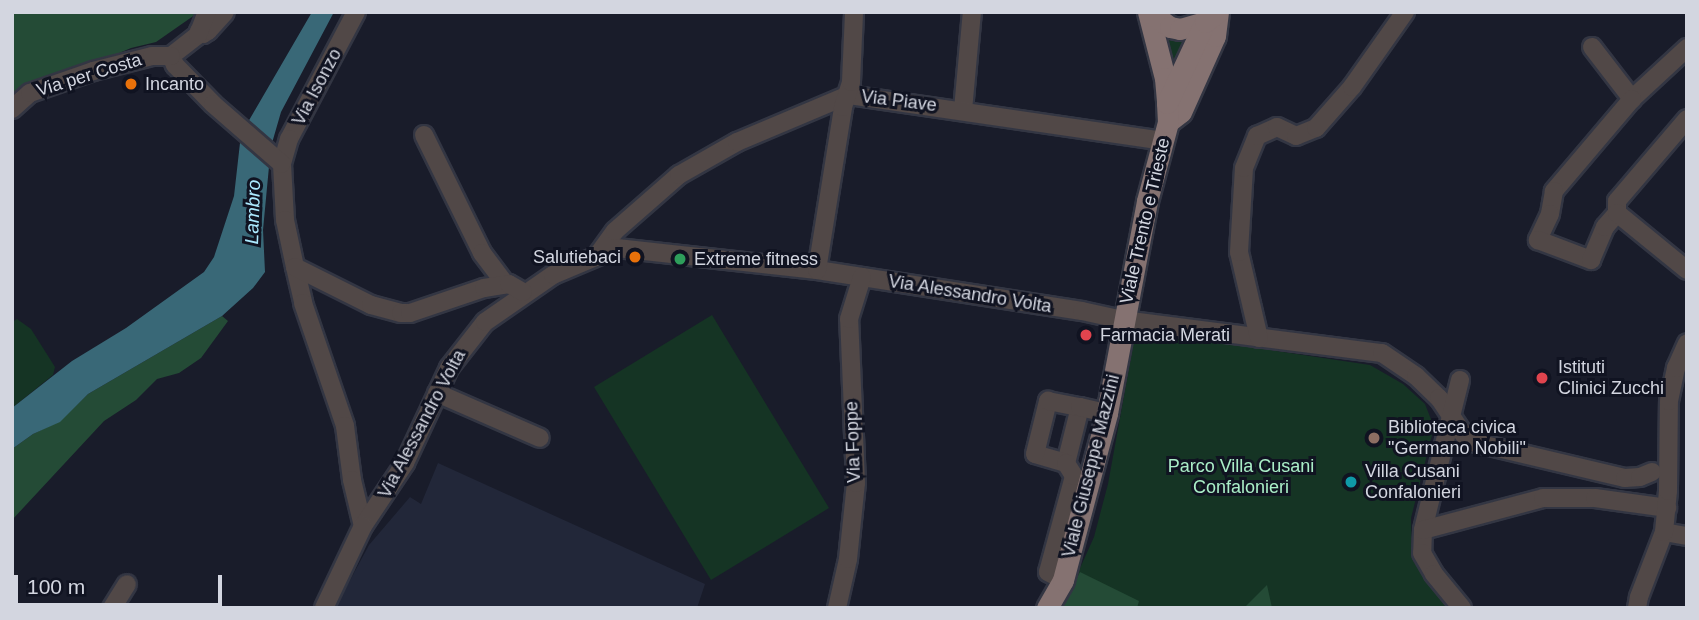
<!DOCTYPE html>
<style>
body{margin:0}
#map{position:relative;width:1699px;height:620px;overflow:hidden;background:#191c2a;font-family:Arial,sans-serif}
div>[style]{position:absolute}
.built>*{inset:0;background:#222739}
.green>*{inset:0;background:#153424}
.forest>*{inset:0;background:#244b36}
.water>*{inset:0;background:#396877}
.roads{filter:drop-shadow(2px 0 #333643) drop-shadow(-2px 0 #333643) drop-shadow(0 2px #333643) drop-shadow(0 -2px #333643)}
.minor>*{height:18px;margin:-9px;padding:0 9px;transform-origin:9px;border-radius:9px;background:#514847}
.major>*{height:21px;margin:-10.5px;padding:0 10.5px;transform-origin:10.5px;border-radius:10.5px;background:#857271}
.dots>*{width:19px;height:19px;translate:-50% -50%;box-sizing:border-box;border:4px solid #101321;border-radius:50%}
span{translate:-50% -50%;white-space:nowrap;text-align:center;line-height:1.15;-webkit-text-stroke:6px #101321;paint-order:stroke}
.street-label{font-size:18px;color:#d3d6e0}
.poi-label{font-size:18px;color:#d3d6e0}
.left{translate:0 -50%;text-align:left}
.right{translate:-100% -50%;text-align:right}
.park-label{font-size:18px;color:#aaeec7}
.water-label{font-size:19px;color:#aceaff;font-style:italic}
.frame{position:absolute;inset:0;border:14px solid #d3d6e0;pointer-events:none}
.scale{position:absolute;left:14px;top:575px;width:208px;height:32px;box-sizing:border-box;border:4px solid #d3d6e0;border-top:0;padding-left:9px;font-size:21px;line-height:24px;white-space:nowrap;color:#d3d6e0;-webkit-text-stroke:5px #101321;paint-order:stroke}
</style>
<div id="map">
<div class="built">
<i style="clip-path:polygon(438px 463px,705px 584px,697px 608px,335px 608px,369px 545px,410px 497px,421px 504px)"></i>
</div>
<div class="green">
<i style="clip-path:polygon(1159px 27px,1191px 37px,1173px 74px)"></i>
<i style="clip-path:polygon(712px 315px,829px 508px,711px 580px,594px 387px)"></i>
<i style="clip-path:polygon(17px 319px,31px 329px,55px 367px,53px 375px,12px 408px,12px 322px)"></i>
<i style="clip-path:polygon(1136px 330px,1370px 365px,1403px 384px,1425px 404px,1434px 427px,1411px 518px,1412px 559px,1426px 581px,1451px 608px,1062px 608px,1094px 537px,1108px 484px)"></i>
</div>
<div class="forest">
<i style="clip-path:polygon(12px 12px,199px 12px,156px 42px,131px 48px,25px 93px,12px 93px)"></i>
<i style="clip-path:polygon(222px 316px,228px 321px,201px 358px,179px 373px,157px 379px,136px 400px,104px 421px,12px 520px,12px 449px,33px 434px,60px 421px,88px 394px)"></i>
<i style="clip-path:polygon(1080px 572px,1139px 601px,1137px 608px,1061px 608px)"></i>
<i style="clip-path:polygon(1267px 585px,1272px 608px,1244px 608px)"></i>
</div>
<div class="water">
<i style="clip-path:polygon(312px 12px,334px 12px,281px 112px,270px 150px,244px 129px)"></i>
<i style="clip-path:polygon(241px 134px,270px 156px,263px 230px,265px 272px,253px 288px,222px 316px,88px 394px,60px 422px,33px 434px,12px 449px,12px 408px,72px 361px,126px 328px,204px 272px,214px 257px,234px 196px)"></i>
</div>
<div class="roads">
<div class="minor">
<i style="left:356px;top:12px;width:144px;rotate:117.8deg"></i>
<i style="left:289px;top:139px;width:26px;rotate:106deg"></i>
<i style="left:282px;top:164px;width:56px;rotate:86.9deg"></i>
<i style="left:285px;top:220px;width:48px;rotate:78deg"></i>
<i style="left:295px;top:267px;width:37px;rotate:77deg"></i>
<i style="left:303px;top:303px;width:130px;rotate:71.1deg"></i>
<i style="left:345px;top:426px;width:54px;rotate:82.6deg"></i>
<i style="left:352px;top:480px;width:47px;rotate:76.6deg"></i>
<i style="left:363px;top:526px;width:76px;rotate:-56.3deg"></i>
<i style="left:405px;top:463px;width:105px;rotate:-65.1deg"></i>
<i style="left:449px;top:368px;width:58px;rotate:-52deg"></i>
<i style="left:485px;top:322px;width:83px;rotate:-34.7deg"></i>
<i style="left:553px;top:275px;width:69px;rotate:-22.9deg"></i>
<i style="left:617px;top:248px;width:201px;rotate:6.3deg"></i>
<i style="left:817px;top:270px;width:268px;rotate:8.8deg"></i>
<i style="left:1082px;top:311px;width:42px;rotate:12.4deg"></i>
<i style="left:1123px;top:320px;width:261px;rotate:7.3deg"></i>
<i style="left:1382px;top:353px;width:41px;rotate:34.1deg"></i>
<i style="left:1416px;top:376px;width:32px;rotate:44deg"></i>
<i style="left:1439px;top:398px;width:52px;rotate:56deg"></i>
<i style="left:1468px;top:441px;width:161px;rotate:13.3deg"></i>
<i style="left:1625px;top:478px;width:15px;rotate:-4deg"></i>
<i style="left:1640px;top:477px;width:13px;rotate:-23deg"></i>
<i style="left:199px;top:31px;width:5px;rotate:37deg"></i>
<i style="left:203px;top:34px;width:6px;rotate:-31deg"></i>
<i style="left:208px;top:31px;width:25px;rotate:-48deg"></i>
<i style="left:1592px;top:47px;width:66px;rotate:52.4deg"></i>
<i style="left:1687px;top:48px;width:75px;rotate:137.2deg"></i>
<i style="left:1632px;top:99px;width:121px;rotate:130.3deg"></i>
<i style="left:1554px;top:191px;width:23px;rotate:100deg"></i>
<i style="left:1550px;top:214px;width:29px;rotate:115deg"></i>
<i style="left:1538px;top:240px;width:57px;rotate:20.7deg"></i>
<i style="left:1591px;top:260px;width:36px;rotate:-67deg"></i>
<i style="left:1605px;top:227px;width:18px;rotate:-49deg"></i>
<i style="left:1617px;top:213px;width:12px;rotate:-90deg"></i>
<i style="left:1617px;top:201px;width:108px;rotate:-49.5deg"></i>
<i style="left:171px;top:56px;width:10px;rotate:66deg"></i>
<i style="left:175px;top:65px;width:54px;rotate:45.7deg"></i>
<i style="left:213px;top:104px;width:91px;rotate:41deg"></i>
<i style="left:171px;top:56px;width:34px;rotate:-38deg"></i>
<i style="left:198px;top:35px;width:25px;rotate:-69deg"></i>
<i style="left:12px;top:109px;width:24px;rotate:-42deg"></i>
<i style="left:30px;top:93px;width:67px;rotate:-19.2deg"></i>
<i style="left:93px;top:71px;width:61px;rotate:-14.3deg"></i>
<i style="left:152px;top:56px;width:19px"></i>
<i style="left:963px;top:110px;width:98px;rotate:-84.8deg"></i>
<i style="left:424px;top:135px;width:131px;rotate:63.8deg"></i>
<i style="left:482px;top:253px;width:39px;rotate:53deg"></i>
<i style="left:1617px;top:213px;width:90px;rotate:39.2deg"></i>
<i style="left:599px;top:253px;width:27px;rotate:-54deg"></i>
<i style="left:615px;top:231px;width:85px;rotate:-41.2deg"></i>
<i style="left:679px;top:175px;width:67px;rotate:-29.6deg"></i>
<i style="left:737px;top:142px;width:121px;rotate:-22.9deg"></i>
<i style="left:848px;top:95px;width:318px;rotate:8.3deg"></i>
<i style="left:295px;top:267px;width:85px;rotate:26.6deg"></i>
<i style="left:371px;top:305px;width:31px;rotate:15deg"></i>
<i style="left:401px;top:313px;width:9px"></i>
<i style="left:410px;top:313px;width:78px;rotate:-18.7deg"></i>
<i style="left:484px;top:288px;width:25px;rotate:-9deg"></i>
<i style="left:509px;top:284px;width:16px;rotate:30deg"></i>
<i style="left:817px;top:270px;width:165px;rotate:-80.9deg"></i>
<i style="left:843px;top:107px;width:26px;rotate:-72deg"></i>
<i style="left:851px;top:82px;width:70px;rotate:-87.5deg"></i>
<i style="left:1259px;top:338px;width:88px;rotate:-103.1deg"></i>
<i style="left:1239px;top:252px;width:84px;rotate:-86.6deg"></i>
<i style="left:1244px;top:168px;width:35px;rotate:-68deg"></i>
<i style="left:1257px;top:136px;width:22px;rotate:-24deg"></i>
<i style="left:1277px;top:127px;width:21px;rotate:25deg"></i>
<i style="left:1296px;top:136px;width:22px;rotate:-22deg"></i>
<i style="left:1316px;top:128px;width:55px;rotate:-48.7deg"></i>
<i style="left:1352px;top:87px;width:92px;rotate:-54.8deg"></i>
<i style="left:1460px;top:380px;width:154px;rotate:103.9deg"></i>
<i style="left:1423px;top:530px;width:23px;rotate:92deg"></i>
<i style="left:1422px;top:553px;width:24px;rotate:60deg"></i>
<i style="left:1434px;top:574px;width:44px;rotate:50.5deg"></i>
<i style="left:437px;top:393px;width:112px;rotate:23.6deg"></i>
<i style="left:1080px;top:407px;width:58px;rotate:104deg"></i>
<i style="left:1066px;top:463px;width:32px;rotate:-164deg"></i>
<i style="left:1035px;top:454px;width:55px;rotate:-76.2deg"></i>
<i style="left:1048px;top:401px;width:33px;rotate:11deg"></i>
<i style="left:1080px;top:407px;width:28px;rotate:13deg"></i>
<i style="left:1423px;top:530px;width:124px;rotate:-14.9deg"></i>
<i style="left:1543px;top:498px;width:52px"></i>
<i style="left:1595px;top:498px;width:73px;rotate:7.9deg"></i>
<i style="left:1664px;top:532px;width:23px;rotate:10deg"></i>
<i style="left:1063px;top:580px;width:17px;rotate:-152deg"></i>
<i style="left:1048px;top:572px;width:99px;rotate:-74.8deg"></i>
<i style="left:1074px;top:476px;width:15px;rotate:-122deg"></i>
<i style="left:112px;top:608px;width:28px;rotate:-58deg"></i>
<i style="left:324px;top:608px;width:91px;rotate:-64.6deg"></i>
<i style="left:837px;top:608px;width:50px;rotate:-77.3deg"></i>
<i style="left:848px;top:559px;width:76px;rotate:-84deg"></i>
<i style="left:856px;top:483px;width:164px;rotate:-92.4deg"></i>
<i style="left:849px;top:319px;width:44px;rotate:-72.8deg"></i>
<i style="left:1637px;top:608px;width:11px;rotate:-80deg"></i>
<i style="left:1639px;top:597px;width:70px;rotate:-69deg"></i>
<i style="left:1664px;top:532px;width:41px;rotate:-84.4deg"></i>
<i style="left:1668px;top:491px;width:90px;rotate:-89.4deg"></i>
<i style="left:1669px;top:401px;width:34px;rotate:-78deg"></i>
<i style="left:1676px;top:368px;width:27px;rotate:-66deg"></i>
</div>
<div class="major">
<i style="left:1148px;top:12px;width:68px;rotate:75.6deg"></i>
<i style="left:1165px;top:78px;width:24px;rotate:85deg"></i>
<i style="left:1150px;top:12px;width:25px;rotate:37deg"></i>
<i style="left:1170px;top:27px;width:10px;rotate:11deg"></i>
<i style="left:1180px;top:29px;width:26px;rotate:-16deg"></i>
<i style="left:1168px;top:122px;width:16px;rotate:-38deg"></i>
<i style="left:1181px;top:112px;width:83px;rotate:-65.9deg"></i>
<i style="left:1215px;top:36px;width:23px;rotate:-83deg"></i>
<i style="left:1047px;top:608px;width:32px;rotate:-60deg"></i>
<i style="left:1063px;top:580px;width:173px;rotate:-75.2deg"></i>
<i style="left:1107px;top:413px;width:216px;rotate:-79.3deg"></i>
<i style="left:1147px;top:201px;width:82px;rotate:-75.1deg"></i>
<i style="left:1168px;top:122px;width:19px;rotate:-93deg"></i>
<i style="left:1167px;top:103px;width:89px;rotate:-64.9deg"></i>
<i style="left:1205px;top:22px;width:16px;rotate:-38deg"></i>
</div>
</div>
<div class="dots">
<i style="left:131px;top:84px;background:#e8710a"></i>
<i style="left:635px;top:257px;background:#e8710a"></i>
<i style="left:680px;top:259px;background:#2e9e5b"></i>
<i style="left:1086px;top:335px;background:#e0444e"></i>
<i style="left:1542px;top:378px;background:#e0444e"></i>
<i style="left:1374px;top:438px;background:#8d6e63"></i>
<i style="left:1351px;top:482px;background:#0f9aa8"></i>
</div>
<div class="street-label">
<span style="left:89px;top:75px;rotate:-17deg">Via per Costa</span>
<span style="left:317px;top:87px;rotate:-62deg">Via Isonzo</span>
<span style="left:899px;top:101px;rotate:7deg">Via Piave</span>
<span style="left:1145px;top:221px;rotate:-77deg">Viale Trento e Trieste</span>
<span style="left:970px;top:294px;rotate:9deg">Via Alessandro Volta</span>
<span style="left:422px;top:424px;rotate:-62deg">Via Alessandro Volta</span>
<span style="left:853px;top:442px;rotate:-92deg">Via Foppe</span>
<span style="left:1091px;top:466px;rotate:-76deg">Viale Giuseppe Mazzini</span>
</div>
<div class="poi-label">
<span class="left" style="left:145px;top:84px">Incanto</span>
<span class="right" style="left:621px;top:257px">Salutiebaci</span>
<span class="left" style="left:694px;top:259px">Extreme fitness</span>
<span class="left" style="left:1100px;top:335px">Farmacia Merati</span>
<span class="left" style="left:1558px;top:378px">Istituti<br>Clinici Zucchi</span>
<span class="left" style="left:1388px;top:438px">Biblioteca civica<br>"Germano Nobili"</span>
<span class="left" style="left:1365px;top:482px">Villa Cusani<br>Confalonieri</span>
</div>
<div class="park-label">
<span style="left:1241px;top:477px">Parco Villa Cusani<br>Confalonieri</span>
</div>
<div class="water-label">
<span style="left:253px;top:212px;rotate:-88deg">Lambro</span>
</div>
<div class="frame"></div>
<div class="scale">100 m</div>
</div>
